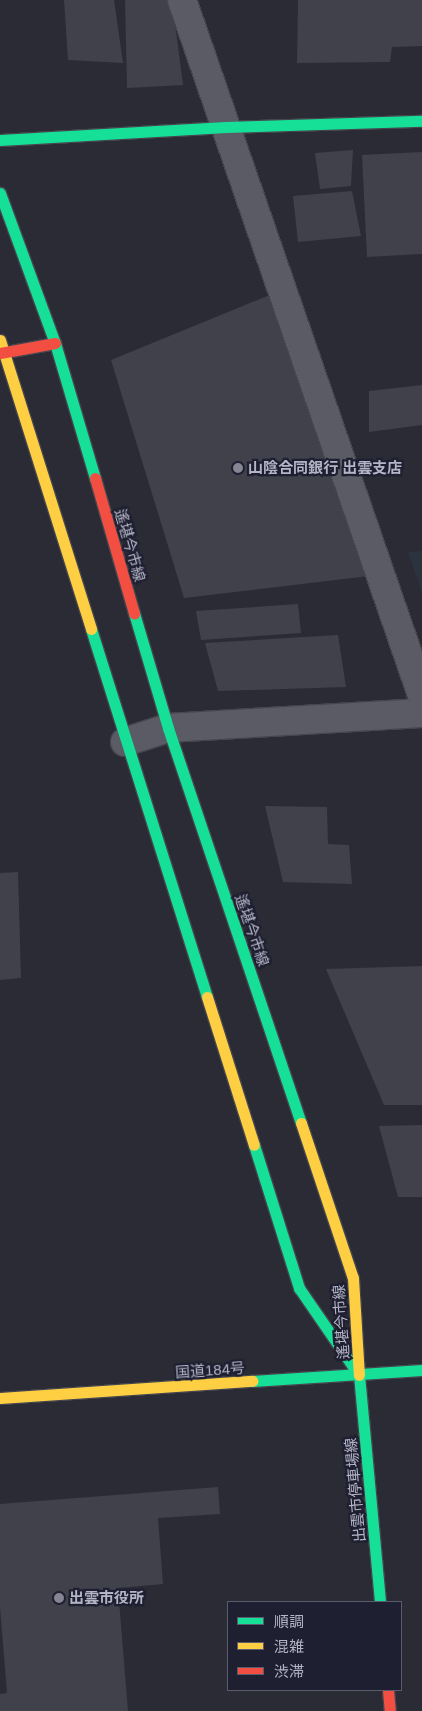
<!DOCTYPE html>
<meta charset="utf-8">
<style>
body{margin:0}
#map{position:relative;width:422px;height:1711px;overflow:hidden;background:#2b2b36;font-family:Arial,"Noto Sans JP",sans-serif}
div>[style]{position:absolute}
.green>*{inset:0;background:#2b343e}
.building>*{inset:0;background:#41414c}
.roads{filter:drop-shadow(1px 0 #45464e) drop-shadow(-1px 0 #45464e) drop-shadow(0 1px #45464e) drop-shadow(0 -1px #45464e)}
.street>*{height:28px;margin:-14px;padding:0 14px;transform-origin:14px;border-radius:14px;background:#5a5b65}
.fast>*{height:11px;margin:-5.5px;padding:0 5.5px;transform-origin:5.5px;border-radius:5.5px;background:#16e098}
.slow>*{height:11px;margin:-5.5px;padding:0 5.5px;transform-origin:5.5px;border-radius:5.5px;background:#ffcf43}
.jam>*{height:11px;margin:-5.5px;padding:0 5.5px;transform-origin:5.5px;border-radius:5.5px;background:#f24e42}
.dots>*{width:14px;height:14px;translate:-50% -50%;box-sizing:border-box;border:2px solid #1e1f30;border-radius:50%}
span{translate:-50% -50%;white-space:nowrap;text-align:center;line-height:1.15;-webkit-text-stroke:4.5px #1e1f30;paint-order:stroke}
.poi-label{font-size:15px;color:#b5b5c7;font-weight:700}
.left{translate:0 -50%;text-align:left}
.street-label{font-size:15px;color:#b5b5c7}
.legend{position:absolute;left:227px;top:1601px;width:175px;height:90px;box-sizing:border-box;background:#1e1f30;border:1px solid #5a5b6c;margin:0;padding:6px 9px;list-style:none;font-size:15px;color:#b5b5c7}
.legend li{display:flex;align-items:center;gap:10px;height:25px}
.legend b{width:25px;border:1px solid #5a5b6c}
</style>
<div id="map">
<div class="green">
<i style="clip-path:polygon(422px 551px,422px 592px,408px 552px)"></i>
</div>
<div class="building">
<i style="clip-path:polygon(64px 0,114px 0,123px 63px,68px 60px)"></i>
<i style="clip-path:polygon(125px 0,172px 0,183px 85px,127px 88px)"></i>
<i style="clip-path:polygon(298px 0,422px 0,422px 46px,392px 47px,390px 62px,297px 63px)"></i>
<i style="clip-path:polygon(353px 150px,351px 186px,320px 189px,315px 153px)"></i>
<i style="clip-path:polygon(422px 152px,422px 254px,367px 257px,362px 155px)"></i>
<i style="clip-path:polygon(352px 191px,361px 236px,298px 242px,293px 196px)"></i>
<i style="clip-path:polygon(272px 294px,369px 576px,184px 598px,111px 360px)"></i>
<i style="clip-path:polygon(422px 385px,422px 425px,369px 432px,369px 391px)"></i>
<i style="clip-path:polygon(298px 604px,301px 633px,201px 640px,196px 611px)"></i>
<i style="clip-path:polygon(338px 635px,346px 687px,218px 691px,205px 643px)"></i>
<i style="clip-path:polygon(265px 806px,327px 807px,328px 844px,349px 845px,352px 884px,283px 882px)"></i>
<i style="clip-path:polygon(18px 872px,21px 978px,0 980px,0 873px)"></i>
<i style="clip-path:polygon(422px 966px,422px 1105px,384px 1105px,326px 969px)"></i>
<i style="clip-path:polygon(422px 1125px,422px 1197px,398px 1197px,379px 1126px)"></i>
<i style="clip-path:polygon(218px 1487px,220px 1514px,158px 1518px,163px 1584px,118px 1588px,128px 1711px,0 1711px,0 1694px,7px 1693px,0 1607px,0 1504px)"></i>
</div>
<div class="roads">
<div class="street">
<i style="left:182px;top:0;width:735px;rotate:70.95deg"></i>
<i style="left:125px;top:742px;width:45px;rotate:-18deg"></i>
<i style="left:168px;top:728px;width:254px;rotate:-3.4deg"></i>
</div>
<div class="fast">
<i style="left:0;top:140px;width:226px;rotate:-3.3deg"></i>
<i style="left:226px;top:127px;width:196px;rotate:-1.8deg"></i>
<i style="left:0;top:193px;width:160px;rotate:69.9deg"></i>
<i style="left:55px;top:343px;width:141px;rotate:73.5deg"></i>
<i style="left:134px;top:613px;width:120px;rotate:73.5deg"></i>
<i style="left:168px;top:728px;width:417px;rotate:71.4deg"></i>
<i style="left:91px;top:629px;width:386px;rotate:72.5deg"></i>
<i style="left:254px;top:1145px;width:150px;rotate:72.5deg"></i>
<i style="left:299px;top:1288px;width:104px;rotate:55.5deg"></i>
<i style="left:359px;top:1375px;width:228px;rotate:84.7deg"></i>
<i style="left:252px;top:1381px;width:170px;rotate:-3.7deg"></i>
</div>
<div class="slow">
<i style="left:0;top:340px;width:303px;rotate:72.5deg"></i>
<i style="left:207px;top:997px;width:155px;rotate:72.4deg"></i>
<i style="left:301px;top:1123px;width:163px;rotate:71.5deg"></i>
<i style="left:353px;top:1278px;width:97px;rotate:86.5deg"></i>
<i style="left:0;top:1398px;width:253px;rotate:-3.9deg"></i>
</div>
<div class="jam">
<i style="left:0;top:353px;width:56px;rotate:-10.3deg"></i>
<i style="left:95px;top:478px;width:141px;rotate:73.9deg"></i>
<i style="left:388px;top:1690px;width:21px;rotate:85deg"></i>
</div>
</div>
<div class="dots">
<i style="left:238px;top:468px;background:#858594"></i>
<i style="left:59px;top:1598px;background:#858594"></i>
</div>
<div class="poi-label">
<span class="left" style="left:248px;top:468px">山陰合同銀行 出雲支店</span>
<span class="left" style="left:69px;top:1598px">出雲市役所</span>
</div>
<div class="street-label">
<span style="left:130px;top:545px;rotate:74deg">遙堪今市線</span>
<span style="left:252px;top:930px;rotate:71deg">遙堪今市線</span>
<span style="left:341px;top:1322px;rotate:-94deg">遙堪今市線</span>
<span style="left:210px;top:1370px;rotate:-4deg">国道184号</span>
<span style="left:355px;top:1490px;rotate:-95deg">出雲市停車場線</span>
</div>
<ul class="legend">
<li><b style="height:6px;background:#16e098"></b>順調</li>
<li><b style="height:6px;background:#ffcf43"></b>混雑</li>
<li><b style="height:6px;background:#f24e42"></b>渋滞</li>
</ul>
</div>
